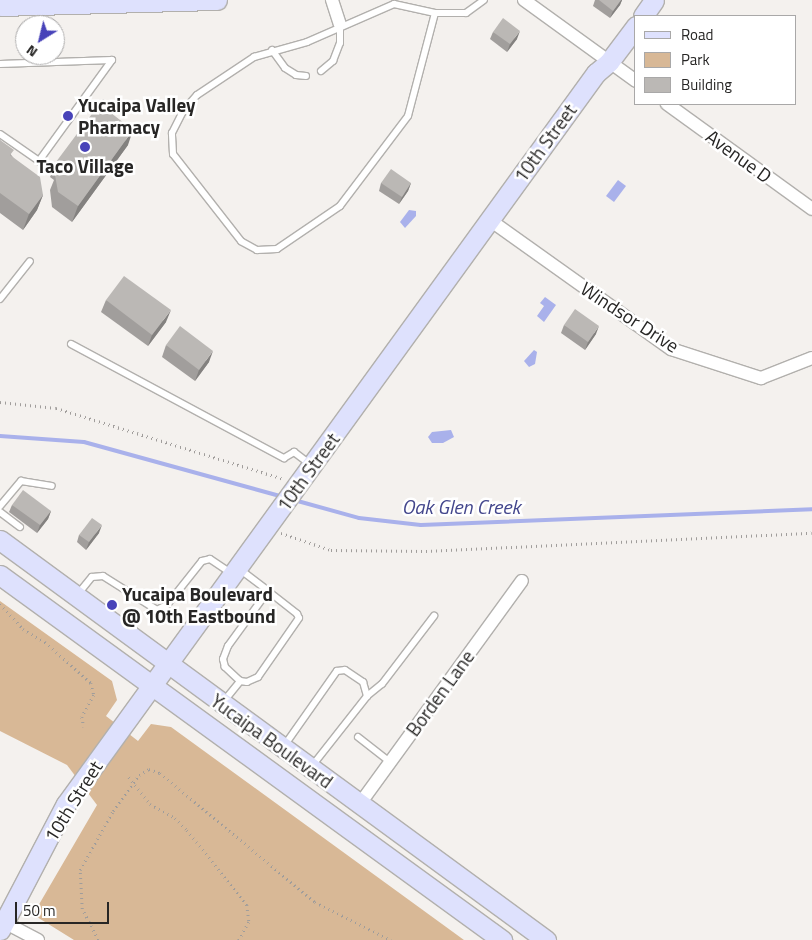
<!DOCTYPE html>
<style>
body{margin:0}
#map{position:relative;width:812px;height:940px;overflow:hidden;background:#f4f1ee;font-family:"Titillium Web",sans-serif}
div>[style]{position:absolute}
.green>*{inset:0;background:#d8b896}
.water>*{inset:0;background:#a9b1eb}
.stream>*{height:4px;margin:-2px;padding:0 2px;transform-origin:2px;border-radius:2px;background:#a9b1eb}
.path>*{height:2.5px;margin-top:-1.25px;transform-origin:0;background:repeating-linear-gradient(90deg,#a09d9b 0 1px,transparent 0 5px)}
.roads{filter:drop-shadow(1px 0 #b2b0ad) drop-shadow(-1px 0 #b2b0ad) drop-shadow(0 1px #b2b0ad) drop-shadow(0 -1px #b2b0ad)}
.lane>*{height:6px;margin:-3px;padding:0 3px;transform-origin:3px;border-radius:3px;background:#fff}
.street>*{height:12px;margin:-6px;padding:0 6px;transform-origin:6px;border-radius:6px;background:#fff}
.secondary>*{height:19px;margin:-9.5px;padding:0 9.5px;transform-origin:9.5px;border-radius:9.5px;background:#dee1fd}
.wall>*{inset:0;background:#a19e9c}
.shaded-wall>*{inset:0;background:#83817f}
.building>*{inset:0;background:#bbb8b5}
.dots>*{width:14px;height:14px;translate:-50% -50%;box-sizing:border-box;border:2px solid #fff;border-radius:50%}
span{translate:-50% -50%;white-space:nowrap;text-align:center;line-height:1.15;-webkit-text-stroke:5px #fff;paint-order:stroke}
.poi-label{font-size:19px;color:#272625;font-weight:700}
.left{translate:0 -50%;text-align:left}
.street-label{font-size:19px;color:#272625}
.water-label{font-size:20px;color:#43468c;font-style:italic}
.legend{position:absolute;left:634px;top:15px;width:162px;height:90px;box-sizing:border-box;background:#fff;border:1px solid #a9a8a8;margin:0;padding:6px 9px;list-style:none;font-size:15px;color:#272625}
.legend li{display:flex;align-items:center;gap:10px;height:25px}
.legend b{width:25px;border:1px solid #a9a8a8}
.north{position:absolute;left:15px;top:15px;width:50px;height:50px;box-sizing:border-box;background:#fff;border:1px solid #a9a8a8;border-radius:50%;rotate:216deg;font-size:14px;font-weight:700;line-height:20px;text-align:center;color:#272625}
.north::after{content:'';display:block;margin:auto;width:18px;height:22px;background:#4843b9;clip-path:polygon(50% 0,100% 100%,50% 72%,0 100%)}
.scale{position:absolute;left:15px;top:902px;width:94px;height:22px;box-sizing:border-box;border:2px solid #272625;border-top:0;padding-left:6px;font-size:15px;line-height:18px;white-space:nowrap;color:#272625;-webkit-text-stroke:4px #fff;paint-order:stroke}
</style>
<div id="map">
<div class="green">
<i style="clip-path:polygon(0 601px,112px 681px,117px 700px,106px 716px,138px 741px,151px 724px,171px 727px,464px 940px,74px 940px,37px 917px,34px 913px,97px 805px,67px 765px,0 731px)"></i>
</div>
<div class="water">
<i style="clip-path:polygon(618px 180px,626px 186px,614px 202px,606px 196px)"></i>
<i style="clip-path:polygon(409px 210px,416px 211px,416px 216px,405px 228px,400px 222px)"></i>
<i style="clip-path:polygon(545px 297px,556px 305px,544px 322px,537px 316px,544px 306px,540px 303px)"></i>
<i style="clip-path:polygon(534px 350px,537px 352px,535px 364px,529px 367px,524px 361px)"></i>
<i style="clip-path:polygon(451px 430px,454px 437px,443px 443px,432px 443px,428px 437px,432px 432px)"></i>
</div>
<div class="stream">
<i style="left:0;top:436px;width:84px;rotate:4.1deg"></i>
<i style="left:84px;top:442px;width:206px;rotate:15.4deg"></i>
<i style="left:294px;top:500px;width:67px;rotate:15.5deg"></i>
<i style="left:359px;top:518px;width:62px;rotate:6.4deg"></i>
<i style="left:421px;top:525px;width:391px;rotate:-2.3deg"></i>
</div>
<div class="path">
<i style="left:0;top:402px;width:56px;rotate:6.1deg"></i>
<i style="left:56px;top:408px;width:239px;rotate:17.3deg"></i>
<i style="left:281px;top:533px;width:53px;rotate:18.8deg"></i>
<i style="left:331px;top:550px;width:95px;rotate:0.6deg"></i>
<i style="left:426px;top:551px;width:386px;rotate:-2.7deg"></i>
<i style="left:0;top:604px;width:34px;rotate:47deg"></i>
<i style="left:23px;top:629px;width:26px;rotate:31deg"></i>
<i style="left:45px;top:642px;width:62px;rotate:41.7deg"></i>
<i style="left:91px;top:683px;width:12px;rotate:76deg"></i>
<i style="left:94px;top:695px;width:25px;rotate:119deg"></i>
<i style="left:82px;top:717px;width:10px;rotate:79deg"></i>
<i style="left:129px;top:777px;width:34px;rotate:52deg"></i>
<i style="left:150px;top:804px;width:29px;rotate:29deg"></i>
<i style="left:175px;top:818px;width:17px;rotate:45deg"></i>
<i style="left:187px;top:830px;width:96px;rotate:51.3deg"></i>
<i style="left:247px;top:905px;width:17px;rotate:83deg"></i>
<i style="left:249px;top:922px;width:21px;rotate:119deg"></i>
<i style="left:98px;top:940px;width:35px;rotate:-117deg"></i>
<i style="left:82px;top:909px;width:39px;rotate:-93deg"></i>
<i style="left:80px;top:870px;width:68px;rotate:-60.8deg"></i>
<i style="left:113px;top:811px;width:44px;rotate:-54.2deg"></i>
<i style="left:139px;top:775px;width:12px;rotate:-31deg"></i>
<i style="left:149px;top:769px;width:12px;rotate:20deg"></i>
<i style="left:160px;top:773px;width:202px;rotate:39.8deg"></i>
<i style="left:315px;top:902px;width:85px;rotate:26.6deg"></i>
</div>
<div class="roads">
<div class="lane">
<i style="left:435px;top:13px;width:106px;rotate:104.7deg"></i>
<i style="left:408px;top:116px;width:113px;rotate:127.1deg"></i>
<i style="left:340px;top:206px;width:76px;rotate:145.7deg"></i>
<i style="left:277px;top:249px;width:20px;rotate:177deg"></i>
<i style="left:257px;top:250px;width:18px;rotate:-151deg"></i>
<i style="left:241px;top:241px;width:110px;rotate:-128deg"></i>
<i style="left:173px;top:154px;width:21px;rotate:-93deg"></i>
<i style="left:172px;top:133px;width:25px;rotate:-63deg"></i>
<i style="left:183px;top:111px;width:21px;rotate:-49deg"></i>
<i style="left:197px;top:95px;width:69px;rotate:-33.7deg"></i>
<i style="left:254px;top:57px;width:55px;rotate:-15.8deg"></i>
<i style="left:307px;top:42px;width:95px;rotate:-23.6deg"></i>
<i style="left:394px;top:4px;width:42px;rotate:12.4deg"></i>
<i style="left:435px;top:13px;width:31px"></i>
<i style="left:466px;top:13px;width:22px;rotate:-36deg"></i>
<i style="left:272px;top:50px;width:22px;rotate:54deg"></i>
<i style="left:285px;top:68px;width:13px;rotate:32deg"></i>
<i style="left:296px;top:75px;width:10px;rotate:6deg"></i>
<i style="left:0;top:64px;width:112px;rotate:-2deg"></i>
<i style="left:112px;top:60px;width:125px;rotate:125.9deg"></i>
<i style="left:39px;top:161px;width:47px;rotate:-145.3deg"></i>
<i style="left:321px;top:71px;width:16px;rotate:-40deg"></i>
<i style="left:333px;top:61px;width:19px;rotate:-69deg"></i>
<i style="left:340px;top:43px;width:19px;rotate:-90deg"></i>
<i style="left:0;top:299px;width:48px;rotate:-51.7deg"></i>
<i style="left:71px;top:344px;width:242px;rotate:28.2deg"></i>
<i style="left:284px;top:458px;width:12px;rotate:-31deg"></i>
<i style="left:294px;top:452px;width:20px;rotate:37deg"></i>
<i style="left:0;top:506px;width:33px;rotate:-50deg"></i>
<i style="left:21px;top:481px;width:31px;rotate:9deg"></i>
<i style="left:0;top:512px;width:25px;rotate:37deg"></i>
<i style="left:238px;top:568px;width:38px;rotate:37deg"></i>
<i style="left:268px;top:591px;width:37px;rotate:38deg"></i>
<i style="left:297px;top:614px;width:4px;rotate:63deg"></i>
<i style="left:299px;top:618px;width:72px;rotate:124.8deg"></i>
<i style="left:258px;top:677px;width:12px;rotate:156deg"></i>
<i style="left:247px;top:682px;width:7px;rotate:-172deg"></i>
<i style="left:240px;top:681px;width:21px;rotate:-137deg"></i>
<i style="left:225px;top:667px;width:8px;rotate:-104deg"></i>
<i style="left:223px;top:659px;width:14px;rotate:-69deg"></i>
<i style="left:228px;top:646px;width:68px;rotate:-54deg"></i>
<i style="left:78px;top:594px;width:22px;rotate:-51deg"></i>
<i style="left:92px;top:577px;width:11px;rotate:-5deg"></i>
<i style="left:103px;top:576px;width:64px;rotate:32.2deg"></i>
<i style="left:157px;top:610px;width:11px;rotate:-27deg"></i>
<i style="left:167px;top:605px;width:56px;rotate:-51.5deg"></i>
<i style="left:202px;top:561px;width:8px;rotate:-14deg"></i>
<i style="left:210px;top:559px;width:27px;rotate:34deg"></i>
<i style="left:224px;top:701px;width:26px;rotate:-51deg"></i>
<i style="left:358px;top:737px;width:41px;rotate:38deg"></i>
<i style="left:284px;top:746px;width:92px;rotate:-54.8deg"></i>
<i style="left:337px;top:671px;width:8px;rotate:-7deg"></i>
<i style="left:345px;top:670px;width:22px;rotate:34deg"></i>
<i style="left:363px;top:682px;width:15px;rotate:74deg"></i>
<i style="left:312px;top:766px;width:89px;rotate:-51.8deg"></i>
<i style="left:367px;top:696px;width:19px;rotate:-39deg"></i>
<i style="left:382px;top:684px;width:86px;rotate:-52.6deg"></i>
</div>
<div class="street">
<i style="left:332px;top:0;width:25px;rotate:72deg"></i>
<i style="left:524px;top:0;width:138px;rotate:35.9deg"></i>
<i style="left:667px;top:104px;width:179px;rotate:35.9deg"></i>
<i style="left:490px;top:220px;width:222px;rotate:35.5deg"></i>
<i style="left:671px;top:349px;width:95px;rotate:17.9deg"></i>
<i style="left:761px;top:378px;width:55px;rotate:-21.4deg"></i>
<i style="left:359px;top:805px;width:277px;rotate:-54deg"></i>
<i style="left:0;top:920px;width:43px;rotate:27.8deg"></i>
</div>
<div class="secondary">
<i style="left:0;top:6px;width:217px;rotate:-1.6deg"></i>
<i style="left:643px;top:16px;width:19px;rotate:-55deg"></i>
<i style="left:0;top:540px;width:677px;rotate:36.23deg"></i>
<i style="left:0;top:575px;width:621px;rotate:36.02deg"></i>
<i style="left:0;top:930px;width:142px;rotate:-62.4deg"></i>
<i style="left:66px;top:804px;width:903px;rotate:-54.06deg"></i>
<i style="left:596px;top:73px;width:17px;rotate:-40deg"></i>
<i style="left:609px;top:62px;width:45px;rotate:-53.1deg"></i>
</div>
</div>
<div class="wall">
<i style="clip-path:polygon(595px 0,622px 0,620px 5px,610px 18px,593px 6px)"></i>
<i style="clip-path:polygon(493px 32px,517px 39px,507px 52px,490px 39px)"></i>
<i style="clip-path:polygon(112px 114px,128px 145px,72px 222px,52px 207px,50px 190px,54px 180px,50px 177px,56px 162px)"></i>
<i style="clip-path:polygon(0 140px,12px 156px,43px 195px,37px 210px,23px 230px,0 213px)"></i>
<i style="clip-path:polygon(381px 183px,411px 183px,408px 191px,399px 204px,379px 191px)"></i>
<i style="clip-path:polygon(106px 300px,166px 322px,148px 346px,101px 312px)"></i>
<i style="clip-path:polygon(564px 325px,596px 334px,585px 350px,561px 333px)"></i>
<i style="clip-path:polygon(166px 345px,209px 362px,195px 381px,162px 357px)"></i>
<i style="clip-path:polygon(12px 505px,51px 511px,48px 519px,37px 533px,9px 512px)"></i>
<i style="clip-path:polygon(99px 533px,86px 550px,77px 542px,79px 535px)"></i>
</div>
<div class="shaded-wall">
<i style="clip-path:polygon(621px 0,622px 0,620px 5px,610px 18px,613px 11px)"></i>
<i style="clip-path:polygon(520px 31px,517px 39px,507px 52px,510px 44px)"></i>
<i style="clip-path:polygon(133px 130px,128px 145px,72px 222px,78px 206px)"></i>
<i style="clip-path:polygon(411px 183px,408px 191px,399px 204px,402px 197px)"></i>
<i style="clip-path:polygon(43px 195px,37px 210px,23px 230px,29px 214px)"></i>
<i style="clip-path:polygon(171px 310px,166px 322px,148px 346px,152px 335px)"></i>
<i style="clip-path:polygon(599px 326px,596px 334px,585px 350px,588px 342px)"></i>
<i style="clip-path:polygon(213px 351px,209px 362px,195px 381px,199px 370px)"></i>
<i style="clip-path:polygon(51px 511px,48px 519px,37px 533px,40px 525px)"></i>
<i style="clip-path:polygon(102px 525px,99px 533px,86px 550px,89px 542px)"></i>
</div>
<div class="building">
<i style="clip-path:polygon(599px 0,621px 0,613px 11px)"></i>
<i style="clip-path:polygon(503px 18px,520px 31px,510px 44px,493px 32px)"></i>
<i style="clip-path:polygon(103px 99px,115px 107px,111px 113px,133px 130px,78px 206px,58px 192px,55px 175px,62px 167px,56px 162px)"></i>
<i style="clip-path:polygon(0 140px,14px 150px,10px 155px,40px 177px,43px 195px,29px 214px,0 193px)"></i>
<i style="clip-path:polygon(391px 169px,411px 183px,402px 197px,381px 183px)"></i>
<i style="clip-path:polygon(124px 276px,171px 310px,152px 335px,106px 300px)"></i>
<i style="clip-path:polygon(575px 309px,599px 326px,588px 342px,564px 325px)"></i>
<i style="clip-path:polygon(180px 326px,213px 351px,199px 370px,166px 345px)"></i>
<i style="clip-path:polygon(23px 490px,51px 511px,40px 525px,12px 505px)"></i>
<i style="clip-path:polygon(92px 518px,102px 525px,89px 542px,79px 535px)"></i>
</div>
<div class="dots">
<i style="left:68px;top:116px;background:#4843b9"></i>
<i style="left:85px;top:147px;background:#4843b9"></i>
<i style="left:112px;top:605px;background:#4843b9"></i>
</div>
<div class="poi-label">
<span class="left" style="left:78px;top:116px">Yucaipa Valley<br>Pharmacy</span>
<span style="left:85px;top:166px">Taco Village</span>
<span class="left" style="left:122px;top:605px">Yucaipa Boulevard<br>@ 10th Eastbound</span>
</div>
<div class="street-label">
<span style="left:545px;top:143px;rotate:-54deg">10th Street</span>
<span style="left:739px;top:156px;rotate:36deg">Avenue D</span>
<span style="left:630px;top:317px;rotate:33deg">Windsor Drive</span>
<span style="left:308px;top:472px;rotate:-54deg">10th Street</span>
<span style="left:440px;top:693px;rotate:-54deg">Borden Lane</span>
<span style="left:272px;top:741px;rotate:36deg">Yucaipa Boulevard</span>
<span style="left:73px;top:801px;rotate:-58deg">10th Street</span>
</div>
<div class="water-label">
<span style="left:461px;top:506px">Oak Glen Creek</span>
</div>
<ul class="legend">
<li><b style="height:6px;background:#dee1fd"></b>Road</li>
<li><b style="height:14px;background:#d8b896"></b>Park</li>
<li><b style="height:14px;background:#bbb8b5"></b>Building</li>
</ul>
<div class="north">N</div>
<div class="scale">50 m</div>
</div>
